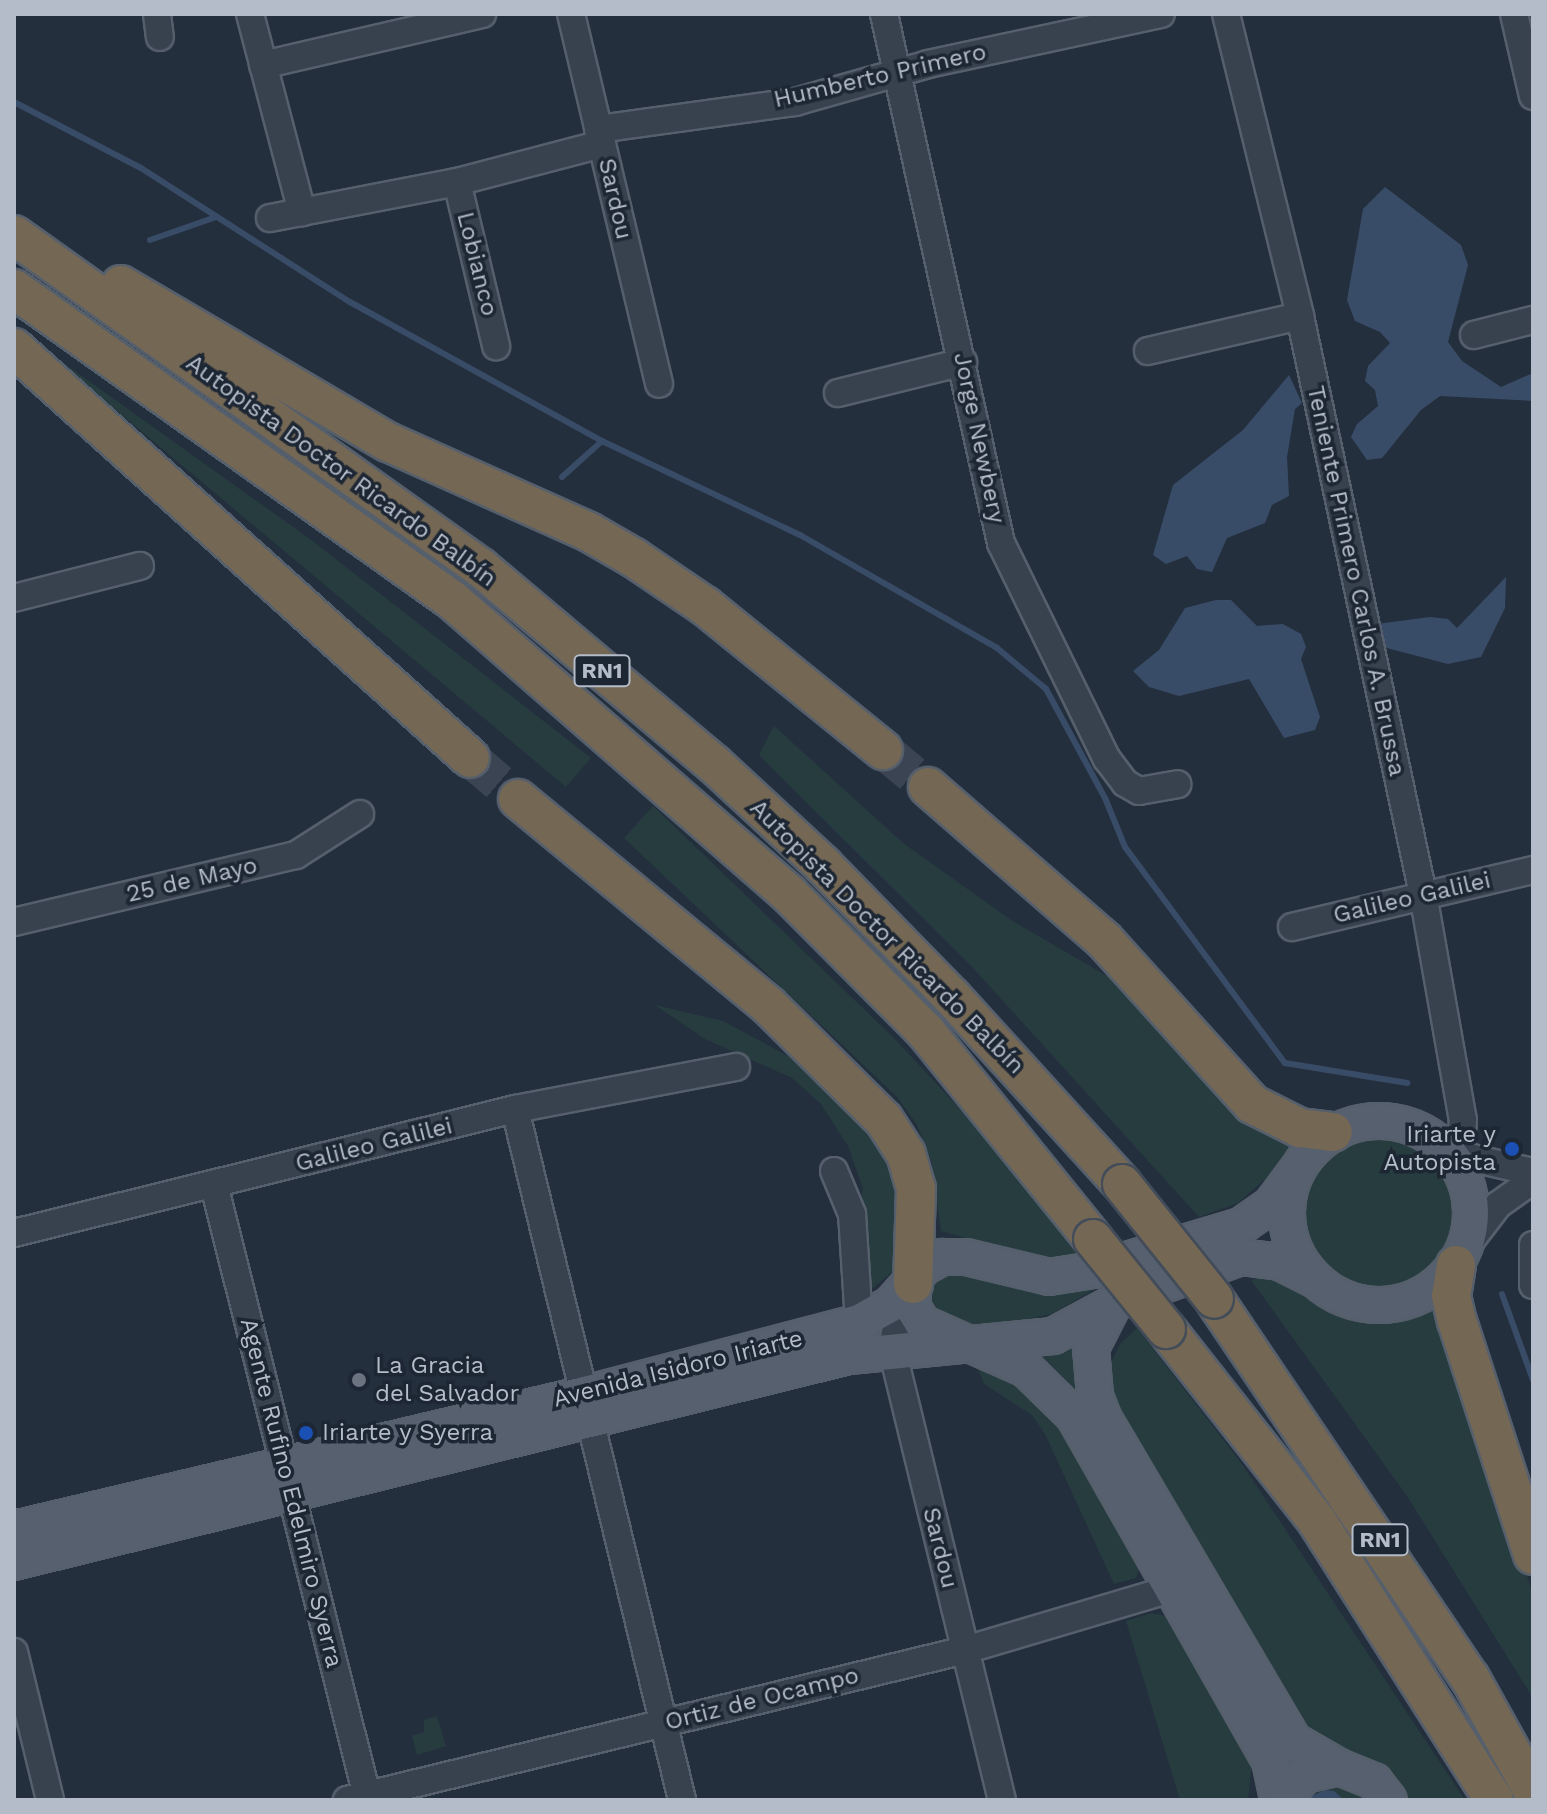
<!DOCTYPE html>
<meta charset="utf-8">
<style>
body{margin:0}
#map{position:relative;width:1547px;height:1814px;overflow:hidden;background:#242f3e;font-family:"Work Sans",sans-serif}
div>[style]{position:absolute}
.green>*{inset:0;background:#263c3f}
.round{border-radius:50%}
.water>*{inset:0;background:#394c67}
.stream>*{height:6px;margin:-3px;padding:0 3px;transform-origin:3px;border-radius:3px;background:#394c67}
.highway-tunnel>*{height:38px;margin-top:-19px;transform-origin:0;background:repeating-linear-gradient(90deg,#3a4453 0 38px,transparent 0 57px)}
.roads{filter:drop-shadow(2px 0 #565f6c) drop-shadow(-2px 0 #565f6c) drop-shadow(0 2px #565f6c) drop-shadow(0 -2px #565f6c)}
.minor>*{height:26px;margin:-13px;padding:0 13px;transform-origin:13px;border-radius:13px;background:#38414e}
.major>*{height:34px;margin:-17px;padding:0 17px;transform-origin:17px;border-radius:17px;background:#56606e}
.major>.ring{margin:-17px;padding:0;box-sizing:content-box;background:none;border:34px solid #56606e;border-radius:50%}
.highway>*{height:38px;margin:-19px;padding:0 19px;transform-origin:19px;border-radius:19px;background:#746855}
.bridges{filter:drop-shadow(2px 0 #434c59) drop-shadow(-2px 0 #434c59) drop-shadow(0 2px #434c59) drop-shadow(0 -2px #434c59)}
.highway-bridge>*{height:38px;margin:-19px;padding:0 19px;transform-origin:19px;border-radius:19px;background:#746855}
.dots>*{width:22px;height:22px;translate:-50% -50%;box-sizing:border-box;border:4px solid #1d2633;border-radius:50%}
span{translate:-50% -50%;white-space:nowrap;text-align:center;line-height:1.15;-webkit-text-stroke:7px #1d2633;paint-order:stroke}
.shield-label span{padding:2px 6px;background:#1d2633;border:2px solid;border-radius:6px;-webkit-text-stroke-width:0}
.shield-label{font-size:22px;color:#b4bcc9;font-weight:700}
.street-label{font-size:24px;color:#b4bcc9}
.poi-label{font-size:24px;color:#b4bcc9}
.right{translate:-100% -50%;text-align:right}
.left{translate:0 -50%;text-align:left}
.frame{position:absolute;inset:0;border:16px solid #b4bcc9;pointer-events:none}
</style>
<div id="map">
<div class="green">
<i style="clip-path:polygon(37px 344px,310px 539px,591px 758px,566px 787px)"></i>
<i style="clip-path:polygon(774px 726px,903px 843px,1011px 920px,1119px 983px,1292px 1142px,1281px 1165px,1238px 1203px,1199px 1217px,974px 969px,759px 755px)"></i>
<i style="clip-path:polygon(653px 806px,893px 1037px,1015px 1168px,1088px 1264px,1062px 1265px,941px 1231px,932px 1163px,917px 1125px,897px 1097px,624px 838px)"></i>
<i style="clip-path:polygon(655px 1005px,723px 1021px,799px 1062px,830px 1087px,879px 1150px,896px 1180px,902px 1241px,891px 1273px,862px 1297px,857px 1218px,863px 1189px,848px 1146px,821px 1104px,792px 1078px,705px 1039px)"></i>
<i class="round" style="left:1302px;top:1136px;width:152px;height:152px"></i>
<i style="clip-path:polygon(937px 1273px,973px 1274px,1030px 1291px,1120px 1275px,1051px 1314px,1000px 1325px,974px 1324px,929px 1310px,929px 1282px)"></i>
<i style="clip-path:polygon(1258px 1277px,1283px 1277px,1336px 1308px,1366px 1318px,1419px 1312px,1441px 1299px,1533px 1595px,1533px 1698px,1407px 1496px,1251px 1280px)"></i>
<i style="clip-path:polygon(1137px 1328px,1242px 1464px,1465px 1800px,1400px 1800px,1379px 1763px,1310px 1736px,1121px 1425px,1105px 1375px,1120px 1344px)"></i>
<i style="clip-path:polygon(1083px 1340px,1095px 1424px,1037px 1357px,1068px 1350px)"></i>
<i style="clip-path:polygon(977px 1367px,1010px 1379px,1072px 1440px,1141px 1563px,1136px 1578px,1114px 1584px,1045px 1434px,1032px 1415px,984px 1384px)"></i>
<i style="clip-path:polygon(1152px 1613px,1171px 1617px,1252px 1763px,1248px 1800px,1180px 1800px,1126px 1621px)"></i>
<i style="clip-path:polygon(437px 1716px,446px 1746px,417px 1755px,412px 1736px,424px 1732px,424px 1720px)"></i>
<i style="clip-path:polygon(1321px 1775px,1382px 1800px,1292px 1800px)"></i>
</div>
<div class="water">
<i style="clip-path:polygon(1385px 187px,1461px 245px,1468px 265px,1448px 342px,1462px 361px,1501px 387px,1533px 373px,1533px 401px,1440px 396px,1421px 410px,1382px 458px,1367px 460px,1351px 437px,1357px 424px,1378px 406px,1375px 390px,1365px 381px,1368px 366px,1390px 343px,1380px 332px,1355px 321px,1347px 300px,1363px 209px)"></i>
<i style="clip-path:polygon(1289px 375px,1302px 403px,1295px 409px,1287px 457px,1289px 496px,1272px 505px,1265px 523px,1227px 538px,1212px 572px,1197px 569px,1187px 556px,1166px 564px,1153px 555px,1173px 485px,1243px 430px)"></i>
<i style="clip-path:polygon(1506px 577px,1505px 608px,1481px 657px,1448px 664px,1383px 647px,1377px 624px,1430px 617px,1448px 619px,1457px 628px)"></i>
<i style="clip-path:polygon(1216px 600px,1231px 600px,1257px 626px,1283px 624px,1301px 634px,1306px 647px,1301px 659px,1320px 717px,1315px 730px,1284px 738px,1249px 679px,1179px 696px,1149px 687px,1133px 671px,1159px 650px,1185px 608px)"></i>
<i style="clip-path:polygon(1324px 1790px,1334px 1791px,1344px 1800px,1305px 1800px)"></i>
</div>
<div class="stream">
<i style="left:14px;top:102px;width:143px;rotate:27.5deg"></i>
<i style="left:141px;top:168px;width:248px;rotate:32.7deg"></i>
<i style="left:350px;top:302px;width:288px;rotate:28.9deg"></i>
<i style="left:602px;top:441px;width:219px;rotate:25.4deg"></i>
<i style="left:800px;top:535px;width:227px;rotate:29.8deg"></i>
<i style="left:997px;top:648px;width:64px;rotate:39.9deg"></i>
<i style="left:1046px;top:689px;width:124px;rotate:61.6deg"></i>
<i style="left:1105px;top:798px;width:53px;rotate:67.8deg"></i>
<i style="left:1125px;top:847px;width:269px;rotate:53.5deg"></i>
<i style="left:1285px;top:1063px;width:124px;rotate:9.3deg"></i>
<i style="left:150px;top:240px;width:70px;rotate:-19.2deg"></i>
<i style="left:562px;top:477px;width:54px;rotate:-42deg"></i>
<i style="left:1502px;top:1294px;width:91px;rotate:70.2deg"></i>
</div>
<div class="highway-tunnel">
<i style="left:883px;top:750px;width:58px;rotate:39.4deg"></i>
<i style="left:470px;top:758px;width:63px;rotate:40.5deg"></i>
</div>
<div class="roads">
<div class="minor">
<i style="left:157px;top:14px;width:23px;rotate:83deg"></i>
<i style="left:250px;top:14px;width:205px;rotate:75.3deg"></i>
<i style="left:571px;top:14px;width:380px;rotate:76.6deg"></i>
<i style="left:884px;top:14px;width:542px;rotate:77.53deg"></i>
<i style="left:1001px;top:543px;width:241px;rotate:63.9deg"></i>
<i style="left:1107px;top:759px;width:30px;rotate:53deg"></i>
<i style="left:1125px;top:783px;width:16px;rotate:30deg"></i>
<i style="left:1139px;top:791px;width:39px;rotate:-10deg"></i>
<i style="left:1226px;top:14px;width:311px;rotate:76.2deg"></i>
<i style="left:1300px;top:316px;width:591px;rotate:77.99deg"></i>
<i style="left:1423px;top:894px;width:230px;rotate:80deg"></i>
<i style="left:1463px;top:1120px;width:32px;rotate:95deg"></i>
<i style="left:1514px;top:14px;width:84px;rotate:77deg"></i>
<i style="left:263px;top:65px;width:225px;rotate:-13.1deg"></i>
<i style="left:598px;top:129px;width:199px;rotate:-7.8deg"></i>
<i style="left:795px;top:102px;width:138px;rotate:-15.9deg"></i>
<i style="left:928px;top:64px;width:238px;rotate:-12.1deg"></i>
<i style="left:457px;top:182px;width:169px;rotate:76.6deg"></i>
<i style="left:270px;top:218px;width:190px;rotate:-10.9deg"></i>
<i style="left:457px;top:182px;width:150px;rotate:-14.7deg"></i>
<i style="left:1474px;top:335px;width:61px;rotate:-14.3deg"></i>
<i style="left:1148px;top:351px;width:156px;rotate:-13deg"></i>
<i style="left:838px;top:393px;width:129px;rotate:-13.9deg"></i>
<i style="left:14px;top:598px;width:130px;rotate:-14.3deg"></i>
<i style="left:14px;top:922px;width:290px;rotate:-13.4deg"></i>
<i style="left:296px;top:855px;width:76px;rotate:-32.6deg"></i>
<i style="left:1292px;top:927px;width:248px;rotate:-13.3deg"></i>
<i style="left:515px;top:1109px;width:711px;rotate:76.41deg"></i>
<i style="left:1437px;top:1141px;width:39px;rotate:26deg"></i>
<i style="left:1472px;top:1158px;width:63px;rotate:12.9deg"></i>
<i style="left:834px;top:1171px;width:47px;rotate:67.3deg"></i>
<i style="left:852px;top:1214px;width:108px;rotate:86.3deg"></i>
<i style="left:214px;top:1185px;width:634px;rotate:75.94deg"></i>
<i style="left:14px;top:1233px;width:516px;rotate:-13.9deg"></i>
<i style="left:515px;top:1109px;width:225px;rotate:-10.8deg"></i>
<i style="left:1533px;top:1245px;width:40px;rotate:90deg"></i>
<i style="left:1465px;top:1248px;width:54px;rotate:-52.5deg"></i>
<i style="left:1498px;top:1205px;width:43px;rotate:-35.5deg"></i>
<i style="left:902px;top:1295px;width:55px;rotate:100.5deg"></i>
<i style="left:892px;top:1349px;width:464px;rotate:76.3deg"></i>
<i style="left:14px;top:1652px;width:152px;rotate:76.3deg"></i>
<i style="left:347px;top:1800px;width:636px;rotate:-13.64deg"></i>
<i style="left:965px;top:1650px;width:218px;rotate:-16.5deg"></i>
</div>
<div class="major">
<i class="ring" style="left:1287px;top:1121px;width:150px;height:150px"></i>
<i style="left:913px;top:1284px;width:24px;rotate:90deg"></i>
<i style="left:913px;top:1308px;width:17px;rotate:59deg"></i>
<i style="left:922px;top:1323px;width:114px;rotate:23.9deg"></i>
<i style="left:1026px;top:1369px;width:67px;rotate:44.4deg"></i>
<i style="left:1074px;top:1416px;width:397px;rotate:60.4deg"></i>
<i style="left:1270px;top:1761px;width:40px;rotate:78deg"></i>
<i style="left:1114px;top:1303px;width:51px;rotate:117.1deg"></i>
<i style="left:1091px;top:1348px;width:48px;rotate:85.2deg"></i>
<i style="left:1095px;top:1396px;width:25px;rotate:69deg"></i>
<i style="left:1104px;top:1419px;width:374px;rotate:59.5deg"></i>
<i style="left:1294px;top:1741px;width:52px;rotate:30deg"></i>
<i style="left:14px;top:1529px;width:587px;rotate:-13.3deg"></i>
<i style="left:585px;top:1394px;width:283px;rotate:-14.7deg"></i>
<i style="left:859px;top:1322px;width:37px;rotate:-29deg"></i>
<i style="left:891px;top:1304px;width:50px;rotate:-48.3deg"></i>
<i style="left:924px;top:1267px;width:21px;rotate:-29deg"></i>
<i style="left:942px;top:1257px;width:24px"></i>
<i style="left:966px;top:1257px;width:85px;rotate:13.5deg"></i>
<i style="left:1049px;top:1277px;width:45px;rotate:-9deg"></i>
<i style="left:1093px;top:1270px;width:154px;rotate:-16.6deg"></i>
<i style="left:1241px;top:1226px;width:37px;rotate:-35deg"></i>
<i style="left:1271px;top:1205px;width:44px;rotate:-53.4deg"></i>
<i style="left:14px;top:1562px;width:860px;rotate:-13.86deg"></i>
<i style="left:849px;top:1356px;width:205px;rotate:-5.6deg"></i>
<i style="left:1053px;top:1336px;width:69px;rotate:-28.4deg"></i>
<i style="left:1114px;top:1303px;width:135px;rotate:-19.9deg"></i>
<i style="left:1241px;top:1257px;width:39px;rotate:7deg"></i>
<i style="left:1280px;top:1262px;width:39px;rotate:27deg"></i>
<i style="left:1283px;top:1800px;width:33px;rotate:-49deg"></i>
<i style="left:1305px;top:1775px;width:35px;rotate:-13deg"></i>
<i style="left:1339px;top:1767px;width:38px;rotate:22deg"></i>
<i style="left:1374px;top:1781px;width:24px;rotate:52deg"></i>
</div>
<div class="highway">
<i style="left:14px;top:235px;width:574px;rotate:35.49deg"></i>
<i style="left:481px;top:568px;width:304px;rotate:40.1deg"></i>
<i style="left:714px;top:764px;width:149px;rotate:42.8deg"></i>
<i style="left:823px;top:865px;width:185px;rotate:45.7deg"></i>
<i style="left:952px;top:997px;width:253px;rotate:47.7deg"></i>
<i style="left:121px;top:285px;width:310px;rotate:30.5deg"></i>
<i style="left:388px;top:442px;width:220px;rotate:24.1deg"></i>
<i style="left:589px;top:532px;width:52px;rotate:30deg"></i>
<i style="left:634px;top:558px;width:86px;rotate:34.1deg"></i>
<i style="left:705px;top:606px;width:229px;rotate:39deg"></i>
<i style="left:14px;top:289px;width:537px;rotate:35.38deg"></i>
<i style="left:452px;top:600px;width:447px;rotate:41.1deg"></i>
<i style="left:789px;top:894px;width:194px;rotate:45.2deg"></i>
<i style="left:926px;top:1032px;width:266px;rotate:51.1deg"></i>
<i style="left:14px;top:348px;width:613px;rotate:41.96deg"></i>
<i style="left:928px;top:787px;width:233px;rotate:41deg"></i>
<i style="left:1104px;top:940px;width:221px;rotate:47.9deg"></i>
<i style="left:1252px;top:1104px;width:54px;rotate:26.6deg"></i>
<i style="left:1300px;top:1128px;width:33px;rotate:7deg"></i>
<i style="left:518px;top:799px;width:324px;rotate:39.5deg"></i>
<i style="left:768px;top:1005px;width:163px;rotate:44.8deg"></i>
<i style="left:884px;top:1120px;width:40px;rotate:57.1deg"></i>
<i style="left:906px;top:1154px;width:36px;rotate:74deg"></i>
<i style="left:916px;top:1189px;width:95px;rotate:91.8deg"></i>
<i style="left:1456px;top:1265px;width:31px;rotate:99deg"></i>
<i style="left:1451px;top:1296px;width:26px;rotate:77deg"></i>
<i style="left:1457px;top:1321px;width:246px;rotate:72deg"></i>
<i style="left:1214px;top:1299px;width:457px;rotate:56deg"></i>
<i style="left:1470px;top:1678px;width:129px;rotate:60.9deg"></i>
<i style="left:1166px;top:1329px;width:244px;rotate:51.8deg"></i>
<i style="left:1317px;top:1521px;width:330px;rotate:57.6deg"></i>
</div>
</div>
<div class="bridges">
<div class="highway-bridge">
<i style="left:1122px;top:1184px;width:147px;rotate:51.3deg"></i>
<i style="left:1093px;top:1239px;width:116px;rotate:51deg"></i>
</div>
</div>
<div class="dots">
<i style="left:1512px;top:1149px;background:#1a4fb4"></i>
<i style="left:359px;top:1380px;background:#6b7280"></i>
<i style="left:306px;top:1433px;background:#1a4fb4"></i>
</div>
<div class="shield-label">
<span style="left:602px;top:671px">RN1</span>
<span style="left:1380px;top:1540px">RN1</span>
</div>
<div class="street-label">
<span style="left:880px;top:76px;rotate:-13deg">Humberto Primero</span>
<span style="left:615px;top:199px;rotate:77deg">Sardou</span>
<span style="left:477px;top:264px;rotate:76deg">Lobianco</span>
<span style="left:979px;top:438px;rotate:78deg">Jorge Newbery</span>
<span style="left:341px;top:471px;rotate:36deg">Autopista Doctor Ricardo Balbín</span>
<span style="left:1356px;top:581px;rotate:78deg">Teniente Primero Carlos A. Brussa</span>
<span style="left:192px;top:880px;rotate:-13deg">25 de Mayo</span>
<span style="left:1412px;top:898px;rotate:-13deg">Galileo Galilei</span>
<span style="left:887px;top:937px;rotate:45deg">Autopista Doctor Ricardo Balbín</span>
<span style="left:374px;top:1145px;rotate:-14deg">Galileo Galilei</span>
<span style="left:678px;top:1369px;rotate:-14deg">Avenida Isidoro Iriarte</span>
<span style="left:291px;top:1493px;rotate:76deg">Agente Rufino Edelmiro Syerra</span>
<span style="left:940px;top:1548px;rotate:76deg">Sardou</span>
<span style="left:762px;top:1699px;rotate:-14deg">Ortiz de Ocampo</span>
</div>
<div class="poi-label">
<span class="right" style="left:1496px;top:1149px">Iriarte y<br>Autopista</span>
<span class="left" style="left:375px;top:1380px">La Gracia<br>del Salvador</span>
<span class="left" style="left:322px;top:1433px">Iriarte y Syerra</span>
</div>
<div class="frame"></div>
</div>
